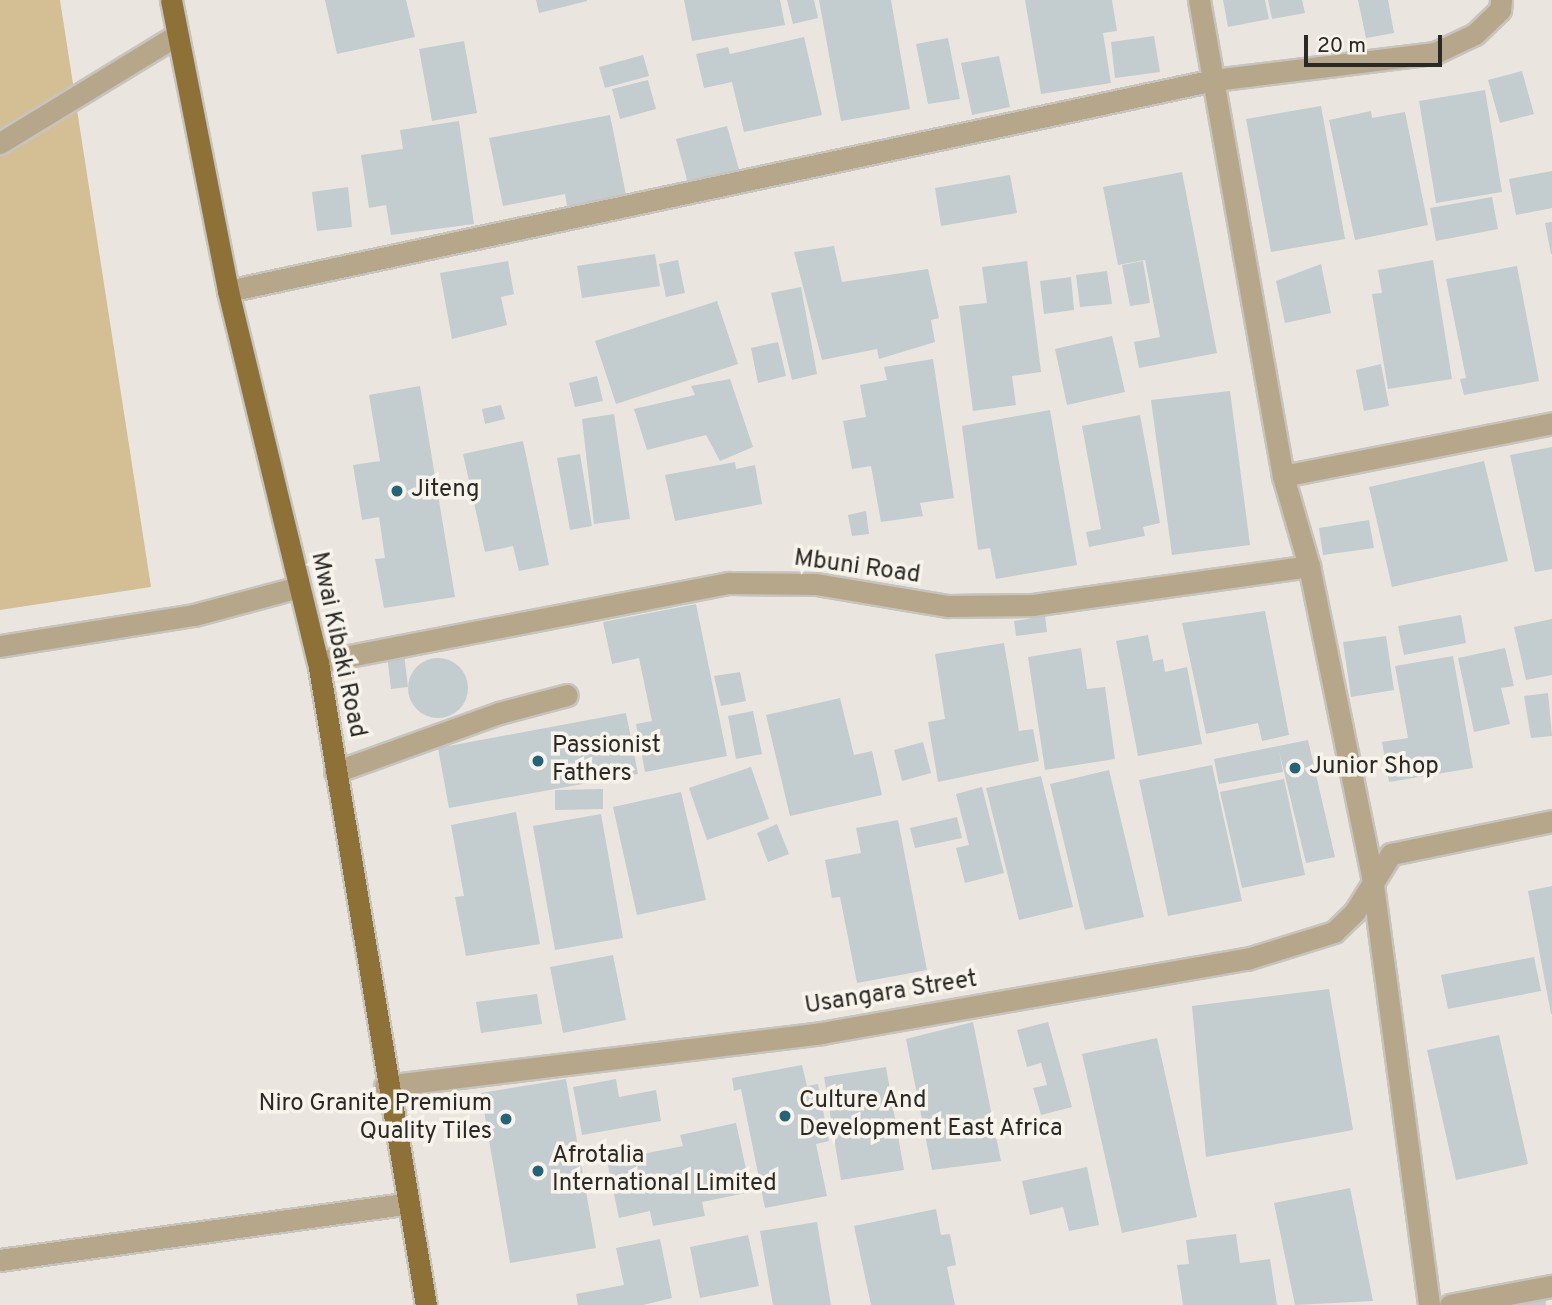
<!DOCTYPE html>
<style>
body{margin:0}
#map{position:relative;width:1552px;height:1305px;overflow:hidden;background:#eae6df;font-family:Overpass,sans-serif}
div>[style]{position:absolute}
.green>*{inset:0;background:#d4be94}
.building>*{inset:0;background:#c3cccf}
.round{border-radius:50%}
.roads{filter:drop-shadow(2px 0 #c7c4be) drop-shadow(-2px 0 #c7c4be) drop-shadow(0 2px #c7c4be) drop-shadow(0 -2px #c7c4be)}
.minor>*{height:21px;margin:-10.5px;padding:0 10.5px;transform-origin:10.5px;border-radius:10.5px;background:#b7a78a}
.major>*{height:21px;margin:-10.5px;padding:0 10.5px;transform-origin:10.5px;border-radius:10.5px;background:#8e7137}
.dots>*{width:19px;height:19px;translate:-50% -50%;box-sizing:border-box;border:4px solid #f8f4ec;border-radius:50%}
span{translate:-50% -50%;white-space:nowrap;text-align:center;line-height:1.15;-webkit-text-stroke:7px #f8f4ec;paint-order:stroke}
.poi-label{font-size:24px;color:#2a2926}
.left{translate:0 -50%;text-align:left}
.right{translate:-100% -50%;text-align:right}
.street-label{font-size:24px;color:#2a2926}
.scale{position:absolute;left:1304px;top:35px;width:138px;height:32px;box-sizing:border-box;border:4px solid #2a2926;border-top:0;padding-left:9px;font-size:21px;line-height:24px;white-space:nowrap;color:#2a2926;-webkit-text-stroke:5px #f8f4ec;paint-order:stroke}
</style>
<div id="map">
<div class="green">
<i style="clip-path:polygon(0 0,60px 0,151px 587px,0 610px)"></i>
</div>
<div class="building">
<i style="clip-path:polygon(325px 0,406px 0,415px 37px,337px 54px)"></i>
<i style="clip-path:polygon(536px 0,587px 0,587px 1px,539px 13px)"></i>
<i style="clip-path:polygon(684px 0,780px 0,785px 25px,692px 41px)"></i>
<i style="clip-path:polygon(787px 0,814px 0,818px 18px,793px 24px)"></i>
<i style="clip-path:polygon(819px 0,891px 0,910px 109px,841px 121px)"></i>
<i style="clip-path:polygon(1025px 0,1112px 0,1117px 31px,1103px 33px,1111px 83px,1041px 94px)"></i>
<i style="clip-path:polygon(1223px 0,1265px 0,1269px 19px,1228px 27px)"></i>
<i style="clip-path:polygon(1268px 0,1302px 0,1305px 13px,1272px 19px)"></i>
<i style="clip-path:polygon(1358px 0,1388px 0,1394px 33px,1366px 38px)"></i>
<i style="clip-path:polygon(1154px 36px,1160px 72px,1115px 78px,1111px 42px)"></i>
<i style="clip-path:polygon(804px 37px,822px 115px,744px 132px,732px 82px,704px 88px,696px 54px,728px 47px,730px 54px)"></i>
<i style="clip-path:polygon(948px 38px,960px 99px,928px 104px,916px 44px)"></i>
<i style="clip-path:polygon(464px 41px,477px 113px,432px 121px,419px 49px)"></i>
<i style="clip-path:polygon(643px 55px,649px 76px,605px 88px,599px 67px)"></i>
<i style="clip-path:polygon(999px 56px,1010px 107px,972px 115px,961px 63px)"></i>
<i style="clip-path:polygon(1522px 71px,1534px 114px,1500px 123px,1488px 80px)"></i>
<i style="clip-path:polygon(648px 80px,656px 109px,620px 119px,612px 89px)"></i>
<i style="clip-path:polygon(1485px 90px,1502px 192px,1436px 203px,1419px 101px)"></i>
<i style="clip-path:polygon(1321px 106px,1345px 239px,1271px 252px,1246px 119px)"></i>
<i style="clip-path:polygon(1371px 111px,1372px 118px,1405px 112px,1428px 225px,1355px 240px,1329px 120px)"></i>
<i style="clip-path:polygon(610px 115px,626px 195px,567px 206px,565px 194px,503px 206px,489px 138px)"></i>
<i style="clip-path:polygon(459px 121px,474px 224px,391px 235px,386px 205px,369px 208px,361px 155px,403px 149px,400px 130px)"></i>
<i style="clip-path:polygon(727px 126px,740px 173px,689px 187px,676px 139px)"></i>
<i style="clip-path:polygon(1552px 171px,1552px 208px,1516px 215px,1509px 179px)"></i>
<i style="clip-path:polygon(1182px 172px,1217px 353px,1139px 368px,1134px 342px,1160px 337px,1145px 260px,1118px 265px,1103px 187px)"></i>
<i style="clip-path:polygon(1010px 175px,1017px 213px,941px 226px,935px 188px)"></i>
<i style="clip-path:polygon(348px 187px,352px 227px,317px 231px,312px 192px)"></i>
<i style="clip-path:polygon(1492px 197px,1498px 229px,1436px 241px,1430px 208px)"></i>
<i style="clip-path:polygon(1552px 222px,1552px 254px,1551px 254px,1545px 223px)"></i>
<i style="clip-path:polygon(834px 246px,842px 282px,928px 269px,939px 318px,931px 320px,935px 342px,879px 359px,877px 349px,822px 360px,794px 252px)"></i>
<i style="clip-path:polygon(655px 254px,660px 286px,582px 298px,577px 266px)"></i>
<i style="clip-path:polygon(678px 260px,685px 293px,666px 297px,659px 264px)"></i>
<i style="clip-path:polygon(1433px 260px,1452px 379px,1388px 389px,1372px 294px,1382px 293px,1378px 270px)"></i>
<i style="clip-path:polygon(508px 261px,514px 294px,501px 297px,507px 325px,452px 339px,440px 273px)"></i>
<i style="clip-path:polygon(1027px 261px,1041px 372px,1012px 376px,1016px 405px,973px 411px,959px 306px,987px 303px,982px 267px)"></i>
<i style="clip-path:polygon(1143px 261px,1150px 303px,1130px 306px,1122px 265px)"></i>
<i style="clip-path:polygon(1321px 264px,1331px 313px,1285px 323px,1276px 281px)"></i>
<i style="clip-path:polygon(1517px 266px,1539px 381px,1464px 395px,1460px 379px,1466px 378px,1446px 279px)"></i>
<i style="clip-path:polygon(1107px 271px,1112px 304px,1080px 307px,1076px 275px)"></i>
<i style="clip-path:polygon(1071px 277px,1074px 310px,1044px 314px,1040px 281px)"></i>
<i style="clip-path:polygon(801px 287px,817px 374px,792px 380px,771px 293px)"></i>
<i style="clip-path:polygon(717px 301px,738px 364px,616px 404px,595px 341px)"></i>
<i style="clip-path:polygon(1112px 336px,1125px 392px,1067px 405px,1055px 349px)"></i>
<i style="clip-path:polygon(778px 342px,786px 376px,758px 383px,751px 348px)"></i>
<i style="clip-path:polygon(933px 359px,954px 498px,920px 503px,923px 516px,881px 522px,871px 466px,852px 469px,843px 421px,866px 417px,860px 385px,887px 380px,884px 367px)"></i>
<i style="clip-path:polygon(1381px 364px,1389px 406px,1364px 411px,1356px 370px)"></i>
<i style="clip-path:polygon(597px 376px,603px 401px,575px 407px,569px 383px)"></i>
<i style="clip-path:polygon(730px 379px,753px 447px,720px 461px,706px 435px,647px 450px,634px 409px,695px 395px,691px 386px)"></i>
<i style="clip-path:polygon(420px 386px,455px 597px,384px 608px,375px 559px,385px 558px,379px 517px,362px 520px,353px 465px,380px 461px,369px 395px)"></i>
<i style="clip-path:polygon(1230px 391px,1250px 545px,1172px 555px,1151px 400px)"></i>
<i style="clip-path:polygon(501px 405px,505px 419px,485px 424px,482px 409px)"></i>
<i style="clip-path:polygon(1050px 410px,1077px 565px,996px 579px,990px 548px,978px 550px,962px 426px)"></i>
<i style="clip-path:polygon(614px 414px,630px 519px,594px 524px,582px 419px)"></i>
<i style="clip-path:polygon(1140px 415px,1160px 523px,1143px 527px,1145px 536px,1089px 547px,1086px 532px,1101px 529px,1082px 426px)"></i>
<i style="clip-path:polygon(523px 441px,549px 565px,519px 571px,513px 546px,485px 552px,463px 454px)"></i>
<i style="clip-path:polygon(1552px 447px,1552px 569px,1535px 572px,1510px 455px)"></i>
<i style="clip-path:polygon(580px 454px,592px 526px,570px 530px,557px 458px)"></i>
<i style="clip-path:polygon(1484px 461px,1508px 561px,1392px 587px,1369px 487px)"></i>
<i style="clip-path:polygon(735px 462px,736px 469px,755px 465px,762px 504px,675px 521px,665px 475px)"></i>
<i style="clip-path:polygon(866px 511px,869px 534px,852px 536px,848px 515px)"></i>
<i style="clip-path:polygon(1369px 520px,1374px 548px,1323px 555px,1319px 528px)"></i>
<i style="clip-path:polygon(696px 604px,727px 756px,645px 772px,636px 724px,652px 721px,639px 658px,612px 664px,603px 622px)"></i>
<i style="clip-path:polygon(1265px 611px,1289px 735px,1262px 741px,1258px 723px,1206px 734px,1182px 623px)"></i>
<i style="clip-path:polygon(1461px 615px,1466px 643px,1404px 655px,1398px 626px)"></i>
<i style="clip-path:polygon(1045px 616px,1047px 632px,1016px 636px,1014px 621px)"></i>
<i style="clip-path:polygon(1552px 619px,1552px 675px,1526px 680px,1514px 627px)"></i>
<i style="clip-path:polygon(1148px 635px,1153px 661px,1163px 659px,1165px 672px,1187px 667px,1202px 744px,1138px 756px,1116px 641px)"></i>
<i style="clip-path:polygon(1386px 636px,1394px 690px,1351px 697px,1343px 642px)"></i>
<i style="clip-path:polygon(1004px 643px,1019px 731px,1033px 729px,1039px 761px,938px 782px,928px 722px,945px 719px,935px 654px)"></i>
<i style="clip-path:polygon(1081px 648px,1087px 689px,1105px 687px,1115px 759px,1045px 770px,1028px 657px)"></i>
<i style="clip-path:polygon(1505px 648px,1514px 686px,1501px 688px,1510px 724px,1474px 732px,1458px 658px)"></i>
<i style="clip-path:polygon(404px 653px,408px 687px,391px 689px,387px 655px)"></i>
<i style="clip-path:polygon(1453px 656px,1473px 768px,1389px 782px,1382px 742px,1408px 738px,1395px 666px)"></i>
<i class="round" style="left:408px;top:658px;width:60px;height:60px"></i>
<i style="clip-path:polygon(740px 672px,746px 701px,721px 706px,714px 676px)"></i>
<i style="clip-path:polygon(1548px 693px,1552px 736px,1531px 738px,1524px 696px)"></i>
<i style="clip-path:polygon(840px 698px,854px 755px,872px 751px,882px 795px,790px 816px,766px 715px)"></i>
<i style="clip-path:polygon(753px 711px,762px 754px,736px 759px,728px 716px)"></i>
<i style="clip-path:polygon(626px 713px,638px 774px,449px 808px,438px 748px)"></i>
<i style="clip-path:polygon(1308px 740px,1335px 857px,1306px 863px,1279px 751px,1283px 772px,1219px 784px,1214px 759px)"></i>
<i style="clip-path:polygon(923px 742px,931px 773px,902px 781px,894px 750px)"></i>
<i style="clip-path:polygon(1212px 765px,1242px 901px,1168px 916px,1139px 780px)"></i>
<i style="clip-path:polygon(751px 767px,769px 819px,707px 840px,689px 788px)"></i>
<i style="clip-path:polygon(1109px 770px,1144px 917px,1085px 930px,1050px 784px)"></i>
<i style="clip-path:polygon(1041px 776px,1073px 907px,1019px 920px,986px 788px)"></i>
<i style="clip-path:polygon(1284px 779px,1305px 875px,1242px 888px,1220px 792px)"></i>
<i style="clip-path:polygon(982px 787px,1004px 873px,965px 883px,956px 848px,969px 845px,956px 794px)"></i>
<i style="clip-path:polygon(603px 789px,603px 809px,555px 810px,555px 790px)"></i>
<i style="clip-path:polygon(681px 792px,706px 900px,637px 915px,613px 807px)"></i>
<i style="clip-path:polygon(516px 812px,540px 944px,466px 956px,455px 897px,464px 896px,451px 825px)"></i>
<i style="clip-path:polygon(601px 814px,623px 938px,555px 950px,533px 826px)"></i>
<i style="clip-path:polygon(957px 817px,962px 838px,915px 848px,910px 828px)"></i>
<i style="clip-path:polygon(898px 820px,927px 970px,857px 983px,840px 897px,832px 898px,825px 860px,861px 853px,856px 828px)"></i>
<i style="clip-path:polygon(777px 824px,789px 854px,768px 862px,757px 833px)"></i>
<i style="clip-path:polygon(1552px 886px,1552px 1014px,1551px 1014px,1528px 891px)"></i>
<i style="clip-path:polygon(613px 955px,626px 1020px,563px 1033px,550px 967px)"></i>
<i style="clip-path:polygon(1534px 957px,1541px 991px,1448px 1009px,1441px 975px)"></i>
<i style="clip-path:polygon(1329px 989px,1353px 1130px,1206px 1157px,1192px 1006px)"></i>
<i style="clip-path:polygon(537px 994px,542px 1024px,481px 1033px,476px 1002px)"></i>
<i style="clip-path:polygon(973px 1022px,1001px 1161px,932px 1170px,906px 1039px)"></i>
<i style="clip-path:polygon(1048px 1022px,1072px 1107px,1041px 1115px,1033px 1088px,1047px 1085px,1041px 1063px,1027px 1067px,1017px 1030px)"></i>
<i style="clip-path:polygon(1499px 1035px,1528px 1164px,1456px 1180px,1427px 1050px)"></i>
<i style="clip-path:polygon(1157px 1038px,1197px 1217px,1122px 1233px,1082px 1054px)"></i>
<i style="clip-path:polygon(802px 1065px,807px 1086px,818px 1084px,829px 1141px,816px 1144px,827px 1196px,765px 1208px,741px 1089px,734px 1091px,732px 1078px)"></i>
<i style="clip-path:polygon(886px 1067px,904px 1170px,841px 1180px,824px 1077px)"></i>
<i style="clip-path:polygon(566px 1079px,596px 1248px,510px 1263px,481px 1093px)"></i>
<i style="clip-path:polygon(616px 1079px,619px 1097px,656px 1090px,661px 1121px,582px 1135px,573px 1087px)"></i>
<i style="clip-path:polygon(736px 1123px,751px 1192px,702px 1202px,705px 1216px,653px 1226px,650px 1211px,619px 1218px,607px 1161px,683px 1146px,680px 1135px)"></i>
<i style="clip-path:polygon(1087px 1167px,1099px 1225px,1069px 1231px,1063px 1207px,1030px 1215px,1022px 1181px)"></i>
<i style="clip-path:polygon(1350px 1188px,1373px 1301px,1295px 1305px,1274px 1203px)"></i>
<i style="clip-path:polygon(936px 1209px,941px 1235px,950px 1234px,956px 1265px,947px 1267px,955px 1305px,871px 1305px,854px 1226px)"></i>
<i style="clip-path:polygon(817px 1222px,831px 1305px,773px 1305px,760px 1231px)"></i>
<i style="clip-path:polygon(1236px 1234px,1240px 1263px,1270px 1259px,1277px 1305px,1183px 1305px,1177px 1265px,1189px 1264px,1186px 1240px)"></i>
<i style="clip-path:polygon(748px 1235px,759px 1286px,700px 1298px,690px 1247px)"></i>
<i style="clip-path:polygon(660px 1239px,672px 1298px,643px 1305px,578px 1305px,576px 1294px,624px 1285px,616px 1248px)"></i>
<i style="clip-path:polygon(1545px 1295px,1546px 1305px,1503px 1305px)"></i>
</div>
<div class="roads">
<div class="minor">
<i style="left:1199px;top:0;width:483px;rotate:80deg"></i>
<i style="left:1283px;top:476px;width:94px;rotate:73.9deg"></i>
<i style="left:1309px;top:566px;width:317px;rotate:78.5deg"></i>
<i style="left:1372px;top:877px;width:432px;rotate:82.4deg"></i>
<i style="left:0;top:143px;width:207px;rotate:-31.4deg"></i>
<i style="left:228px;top:291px;width:1008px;rotate:-12.08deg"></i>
<i style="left:1214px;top:80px;width:223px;rotate:-7deg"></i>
<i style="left:1435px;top:53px;width:44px;rotate:-25.4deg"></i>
<i style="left:1475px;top:34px;width:35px;rotate:-44deg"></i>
<i style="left:1500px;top:10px;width:10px;rotate:-84deg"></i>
<i style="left:1283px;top:476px;width:274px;rotate:-11.1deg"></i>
<i style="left:0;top:646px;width:196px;rotate:-9.1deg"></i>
<i style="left:194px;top:615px;width:109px;rotate:-14.9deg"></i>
<i style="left:318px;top:662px;width:419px;rotate:-10.9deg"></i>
<i style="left:729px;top:583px;width:87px;rotate:0.7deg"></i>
<i style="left:816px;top:584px;width:134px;rotate:9.5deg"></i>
<i style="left:948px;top:606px;width:85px;rotate:-0.7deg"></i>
<i style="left:1033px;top:605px;width:279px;rotate:-8deg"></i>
<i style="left:335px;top:772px;width:174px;rotate:-19.8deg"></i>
<i style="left:499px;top:713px;width:70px;rotate:-14.8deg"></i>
<i style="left:385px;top:1086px;width:439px;rotate:-6.9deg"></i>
<i style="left:821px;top:1033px;width:432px;rotate:-9.9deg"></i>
<i style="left:1247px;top:959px;width:91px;rotate:-17.2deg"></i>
<i style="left:1334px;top:932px;width:28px;rotate:-44deg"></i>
<i style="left:1354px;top:913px;width:70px;rotate:-57.9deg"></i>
<i style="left:1391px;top:854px;width:164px;rotate:-11.6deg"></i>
<i style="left:0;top:1260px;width:413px;rotate:-7.9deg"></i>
<i style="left:1450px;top:1305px;width:104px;rotate:-10.6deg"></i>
</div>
<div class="major">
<i style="left:171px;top:0;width:297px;rotate:78.9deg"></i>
<i style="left:228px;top:291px;width:382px;rotate:76.4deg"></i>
<i style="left:318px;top:662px;width:652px;rotate:80.47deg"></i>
</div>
</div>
<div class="dots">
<i style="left:397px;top:491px;background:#246479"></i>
<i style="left:538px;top:761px;background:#246479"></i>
<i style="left:1295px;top:768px;background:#246479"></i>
<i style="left:785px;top:1116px;background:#246479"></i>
<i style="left:506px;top:1119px;background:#246479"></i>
<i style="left:538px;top:1171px;background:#246479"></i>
</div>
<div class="poi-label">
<span class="left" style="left:411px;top:491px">Jiteng</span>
<span class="left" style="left:552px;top:761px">Passionist<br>Fathers</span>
<span class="left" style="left:1309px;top:768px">Junior Shop</span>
<span class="left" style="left:799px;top:1116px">Culture And<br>Development East Africa</span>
<span class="right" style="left:492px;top:1119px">Niro Granite Premium<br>Quality Tiles</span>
<span class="left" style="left:552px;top:1171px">Afrotalia<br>International Limited</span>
</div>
<div class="street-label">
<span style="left:857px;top:568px;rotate:8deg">Mbuni Road</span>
<span style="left:337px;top:645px;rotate:78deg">Mwai Kibaki Road</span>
<span style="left:891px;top:994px;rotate:-9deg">Usangara Street</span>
</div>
<div class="scale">20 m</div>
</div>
